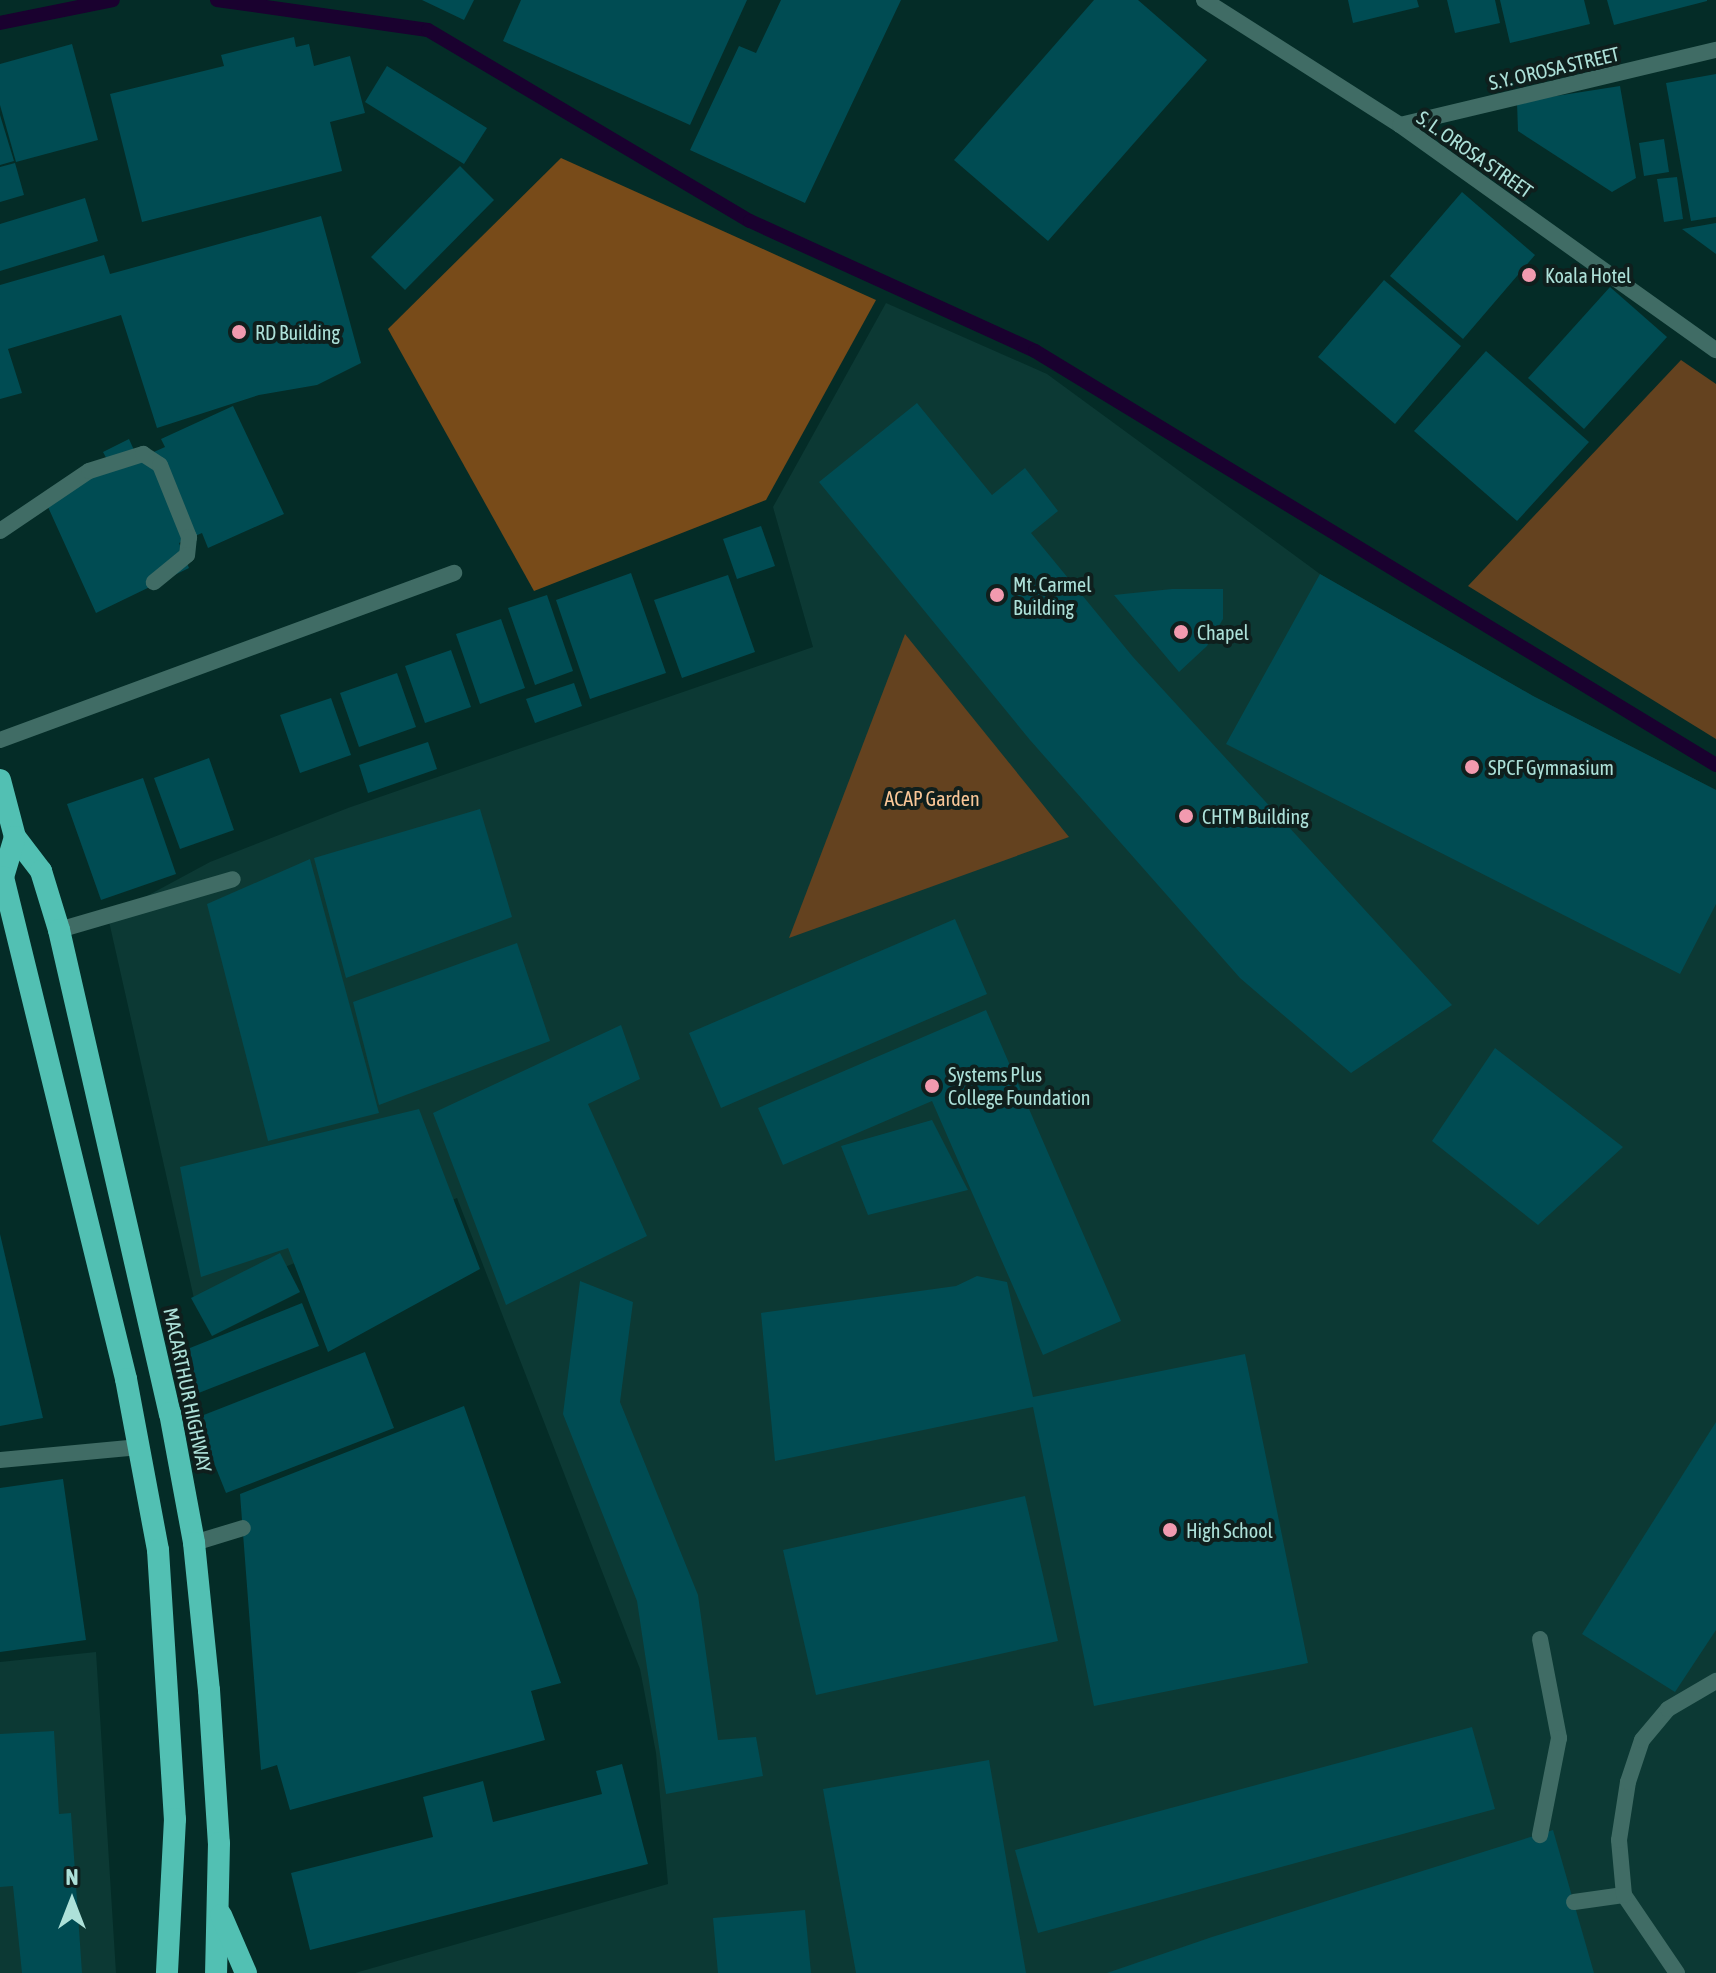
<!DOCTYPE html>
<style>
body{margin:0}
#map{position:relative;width:1716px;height:1973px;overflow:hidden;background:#042c27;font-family:"Asap Condensed",sans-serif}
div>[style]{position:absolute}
.built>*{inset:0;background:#0c3934}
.green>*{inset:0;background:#64421f}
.forest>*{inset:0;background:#784b19}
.stream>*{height:14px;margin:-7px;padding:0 7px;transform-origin:7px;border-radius:7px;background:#1a012f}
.building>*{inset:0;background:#004c53}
.service>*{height:16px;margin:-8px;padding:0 8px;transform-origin:8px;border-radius:8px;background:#406c65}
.minor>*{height:16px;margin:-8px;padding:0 8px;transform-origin:8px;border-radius:8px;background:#406c65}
.trunk>*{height:22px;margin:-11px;padding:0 11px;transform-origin:11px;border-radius:11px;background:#52c0b3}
.dots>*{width:22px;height:22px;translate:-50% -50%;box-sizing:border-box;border:4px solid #0f1f1d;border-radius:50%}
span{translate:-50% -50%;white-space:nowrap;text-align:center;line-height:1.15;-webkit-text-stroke:8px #0f1f1d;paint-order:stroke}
.street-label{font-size:20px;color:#ade1d9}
.poi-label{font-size:20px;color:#ade1d9}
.left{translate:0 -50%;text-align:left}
.park-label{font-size:20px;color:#fac798}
.north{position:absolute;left:32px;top:1861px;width:80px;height:80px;-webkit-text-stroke:6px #0f1f1d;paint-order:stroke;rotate:0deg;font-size:22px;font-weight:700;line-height:32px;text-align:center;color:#ade1d9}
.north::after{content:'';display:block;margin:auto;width:28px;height:36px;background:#ade1d9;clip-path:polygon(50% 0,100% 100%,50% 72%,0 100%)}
</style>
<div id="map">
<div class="built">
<i style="clip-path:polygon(886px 303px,1047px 374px,1320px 574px,1533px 696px,1716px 790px,1716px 1973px,355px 1973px,668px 1884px,656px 1753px,640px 1669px,457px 1198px,195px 1303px,108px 917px,210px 862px,348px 808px,813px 647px,773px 507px)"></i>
<i style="clip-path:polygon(96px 1652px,116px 1973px,0 1973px,0 1662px)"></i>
</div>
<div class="green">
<i style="clip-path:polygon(1681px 360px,1716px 384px,1716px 739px,1468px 586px)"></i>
<i style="clip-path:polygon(905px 634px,1069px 837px,789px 938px)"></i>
</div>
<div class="forest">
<i style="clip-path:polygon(561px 158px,876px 300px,766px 500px,534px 591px,388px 329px)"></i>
</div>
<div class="stream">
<i style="left:217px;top:0;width:213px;rotate:8.1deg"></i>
<i style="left:428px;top:30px;width:374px;rotate:30.7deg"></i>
<i style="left:750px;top:221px;width:313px;rotate:24.5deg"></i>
<i style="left:1035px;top:351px;width:797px;rotate:31.3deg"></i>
<i style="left:0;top:23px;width:115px;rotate:-11.5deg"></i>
</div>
<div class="building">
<i style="clip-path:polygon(422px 0,474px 0,464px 20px)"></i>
<i style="clip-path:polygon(521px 0,747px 0,690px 125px,503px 41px)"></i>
<i style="clip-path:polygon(781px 0,901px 0,805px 203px,690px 150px,739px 46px,756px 53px)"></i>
<i style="clip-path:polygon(1094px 0,1138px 0,1207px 60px,1048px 241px,954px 160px)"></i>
<i style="clip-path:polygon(1348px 0,1417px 0,1419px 7px,1353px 23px)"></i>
<i style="clip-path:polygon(1447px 0,1495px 0,1500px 23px,1455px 33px)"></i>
<i style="clip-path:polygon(1500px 0,1584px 0,1590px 24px,1510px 43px)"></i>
<i style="clip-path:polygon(1607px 0,1707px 0,1707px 1px,1614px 25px)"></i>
<i style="clip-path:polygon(294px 37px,296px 47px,309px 44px,314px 66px,350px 56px,365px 113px,330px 122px,342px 171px,142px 222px,110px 94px,224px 66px,221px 55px)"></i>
<i style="clip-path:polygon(72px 44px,98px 140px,16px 162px,0 105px,0 64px)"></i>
<i style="clip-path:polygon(387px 66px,487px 128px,464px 164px,365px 102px)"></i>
<i style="clip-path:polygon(1716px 74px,1716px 217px,1691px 221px,1666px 83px)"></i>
<i style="clip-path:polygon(1620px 86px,1636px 178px,1612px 192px,1518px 131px,1517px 102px)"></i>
<i style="clip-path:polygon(0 115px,14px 161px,0 165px)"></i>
<i style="clip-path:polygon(1664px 139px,1669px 172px,1644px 176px,1639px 143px)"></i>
<i style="clip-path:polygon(15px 163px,24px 195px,0 202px,0 167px)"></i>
<i style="clip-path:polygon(460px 166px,494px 200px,405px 290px,371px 257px)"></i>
<i style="clip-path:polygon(1677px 177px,1683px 219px,1664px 222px,1657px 179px)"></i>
<i style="clip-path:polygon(1462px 192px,1535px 255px,1463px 339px,1390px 276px)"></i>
<i style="clip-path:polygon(85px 198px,98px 241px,0 271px,0 224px)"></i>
<i style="clip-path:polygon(321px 216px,361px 363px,317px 385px,259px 395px,157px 428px,121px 315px,8px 349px,22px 393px,0 399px,0 285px,104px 255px,110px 274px)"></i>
<i style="clip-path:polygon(1716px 223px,1716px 254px,1682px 229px)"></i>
<i style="clip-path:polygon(1384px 280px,1461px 346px,1395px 424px,1318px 357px)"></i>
<i style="clip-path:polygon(1610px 287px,1667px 337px,1584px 429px,1528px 378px)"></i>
<i style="clip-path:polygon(1486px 351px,1589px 442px,1517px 521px,1414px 431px)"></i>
<i style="clip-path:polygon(917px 403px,992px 495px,1025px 468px,1058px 511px,1031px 533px,1133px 657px,1452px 1005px,1351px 1073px,1240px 978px,1030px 740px,819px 482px)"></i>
<i style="clip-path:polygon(233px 406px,284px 514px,208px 548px,202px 533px,179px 543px,189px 568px,96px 613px,43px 496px,110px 465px,103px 452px,129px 439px,138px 459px,165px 447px,161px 439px)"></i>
<i style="clip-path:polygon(761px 526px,775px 566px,737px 579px,723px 539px)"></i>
<i style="clip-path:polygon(631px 573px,666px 673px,590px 699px,556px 600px)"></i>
<i style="clip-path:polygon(1320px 574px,1533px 696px,1716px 790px,1716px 904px,1680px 974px,1226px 744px)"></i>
<i style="clip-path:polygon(728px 575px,755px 652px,682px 678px,654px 600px)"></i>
<i style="clip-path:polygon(1172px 589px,1223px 589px,1223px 619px,1207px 646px,1179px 672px,1114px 595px)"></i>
<i style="clip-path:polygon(547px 595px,573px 671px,535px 685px,508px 608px)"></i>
<i style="clip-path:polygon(501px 619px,525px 688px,480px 704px,456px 634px)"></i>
<i style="clip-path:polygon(451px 650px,471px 707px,425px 723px,405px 666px)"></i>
<i style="clip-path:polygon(397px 673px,416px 727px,359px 747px,340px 693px)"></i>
<i style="clip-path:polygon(574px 683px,582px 706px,535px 723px,526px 699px)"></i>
<i style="clip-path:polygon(331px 698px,351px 755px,300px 773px,280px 715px)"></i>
<i style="clip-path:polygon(428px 742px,437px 769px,368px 793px,359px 765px)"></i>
<i style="clip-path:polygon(209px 758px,234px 830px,180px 849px,154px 778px)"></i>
<i style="clip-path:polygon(143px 778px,176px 874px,101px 900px,67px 804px)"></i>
<i style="clip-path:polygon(480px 809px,512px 917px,346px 978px,314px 858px)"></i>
<i style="clip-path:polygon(310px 859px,379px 1113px,268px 1141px,207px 904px)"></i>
<i style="clip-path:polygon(955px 919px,987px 994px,721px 1108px,689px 1033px)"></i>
<i style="clip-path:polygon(517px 943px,550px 1041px,379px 1105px,353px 1002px)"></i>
<i style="clip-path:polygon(986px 1010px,1121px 1321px,1043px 1355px,932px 1101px,783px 1165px,758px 1108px)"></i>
<i style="clip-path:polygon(621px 1025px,640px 1079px,588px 1104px,647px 1236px,506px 1305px,433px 1113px)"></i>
<i style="clip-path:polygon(1495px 1048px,1623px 1147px,1538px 1225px,1432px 1141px)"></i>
<i style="clip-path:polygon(419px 1109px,480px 1269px,328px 1352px,288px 1248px,201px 1277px,180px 1167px)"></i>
<i style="clip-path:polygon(932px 1120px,968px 1190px,868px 1215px,841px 1146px)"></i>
<i style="clip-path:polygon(0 1234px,43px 1418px,0 1426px)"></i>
<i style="clip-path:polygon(280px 1253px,300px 1292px,212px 1336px,191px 1298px)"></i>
<i style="clip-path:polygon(977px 1276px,1007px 1282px,1033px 1397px,1245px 1354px,1308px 1663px,1094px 1706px,1033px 1407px,775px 1461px,761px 1313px,956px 1286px)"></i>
<i style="clip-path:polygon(580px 1281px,633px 1302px,620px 1402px,698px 1595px,718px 1740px,756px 1737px,763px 1776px,666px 1794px,637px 1601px,563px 1414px)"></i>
<i style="clip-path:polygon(302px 1303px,319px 1346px,196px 1394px,180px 1352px)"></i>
<i style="clip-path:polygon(365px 1352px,394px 1428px,226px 1493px,196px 1418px)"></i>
<i style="clip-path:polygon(464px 1406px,561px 1683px,531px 1691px,545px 1740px,290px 1810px,277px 1765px,261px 1770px,240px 1494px)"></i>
<i style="clip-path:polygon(1716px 1422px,1716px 1630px,1675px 1692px,1582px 1634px)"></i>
<i style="clip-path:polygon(63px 1479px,86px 1640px,0 1652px,0 1488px)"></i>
<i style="clip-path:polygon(1025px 1496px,1058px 1641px,816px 1695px,783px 1550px)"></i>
<i style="clip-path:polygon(1472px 1727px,1495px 1809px,1038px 1933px,1015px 1850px)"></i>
<i style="clip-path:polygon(54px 1731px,59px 1814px,71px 1813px,82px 1973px,22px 1973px,13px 1886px,0 1887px,0 1734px)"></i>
<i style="clip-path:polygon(989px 1760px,1026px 1973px,856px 1973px,823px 1789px)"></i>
<i style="clip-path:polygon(622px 1764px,648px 1864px,310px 1950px,291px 1873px,433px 1837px,423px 1797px,483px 1781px,493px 1822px,602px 1794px,596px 1771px)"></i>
<i style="clip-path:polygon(1553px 1830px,1594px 1973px,1107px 1973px,1212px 1937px)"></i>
<i style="clip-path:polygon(805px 1910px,811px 1973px,718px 1973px,713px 1918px)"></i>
</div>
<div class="service">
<i style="left:0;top:531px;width:107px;rotate:-34deg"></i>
<i style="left:89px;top:471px;width:57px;rotate:-17.5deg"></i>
<i style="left:143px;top:454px;width:20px;rotate:33deg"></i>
<i style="left:160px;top:465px;width:78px;rotate:68.1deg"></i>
<i style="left:189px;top:537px;width:18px;rotate:96deg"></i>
<i style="left:187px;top:555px;width:43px;rotate:140.7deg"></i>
<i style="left:0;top:740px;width:484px;rotate:-20.2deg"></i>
<i style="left:59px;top:930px;width:181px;rotate:-16.3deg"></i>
<i style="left:0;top:1460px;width:140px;rotate:-5.3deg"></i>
<i style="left:194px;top:1543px;width:51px;rotate:-17deg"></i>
<i style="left:1540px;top:1639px;width:101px;rotate:79.1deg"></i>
<i style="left:1559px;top:1738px;width:99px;rotate:101.1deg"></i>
<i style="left:1574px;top:1902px;width:50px;rotate:-8deg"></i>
<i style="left:1677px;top:1973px;width:94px;rotate:-124.2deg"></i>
<i style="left:1624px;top:1895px;width:55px;rotate:-95.2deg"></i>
<i style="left:1619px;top:1840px;width:59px;rotate:-81.2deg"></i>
<i style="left:1628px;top:1782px;width:44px;rotate:-71.6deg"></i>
<i style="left:1642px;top:1740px;width:40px;rotate:-50deg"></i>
<i style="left:1668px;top:1709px;width:56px;rotate:-30.3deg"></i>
</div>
<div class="minor">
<i style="left:1204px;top:0;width:232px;rotate:32.5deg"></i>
<i style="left:1400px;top:125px;width:388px;rotate:35.5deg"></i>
<i style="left:1400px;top:125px;width:325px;rotate:-13.4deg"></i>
</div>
<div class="trunk">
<i style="left:0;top:780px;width:59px;rotate:75.3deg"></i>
<i style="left:15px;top:837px;width:43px;rotate:52.6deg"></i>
<i style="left:41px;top:871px;width:62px;rotate:73deg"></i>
<i style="left:59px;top:930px;width:496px;rotate:77.1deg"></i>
<i style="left:170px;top:1413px;width:132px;rotate:79.5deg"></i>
<i style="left:194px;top:1543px;width:148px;rotate:84.2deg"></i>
<i style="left:209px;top:1690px;width:153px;rotate:86.3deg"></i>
<i style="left:219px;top:1843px;width:130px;rotate:91.3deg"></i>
<i style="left:15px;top:837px;width:42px;rotate:106.7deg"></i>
<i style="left:3px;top:877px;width:517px;rotate:76.23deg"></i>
<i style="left:126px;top:1379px;width:174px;rotate:79.4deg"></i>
<i style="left:158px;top:1550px;width:270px;rotate:86.4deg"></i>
<i style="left:175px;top:1819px;width:154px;rotate:93deg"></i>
<i style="left:221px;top:1915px;width:63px;rotate:66.7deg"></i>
</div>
<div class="dots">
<i style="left:1529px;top:275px;background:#f29aaf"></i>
<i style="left:239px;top:332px;background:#f29aaf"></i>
<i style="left:997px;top:595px;background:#f29aaf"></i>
<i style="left:1181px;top:632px;background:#f29aaf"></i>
<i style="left:1472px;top:767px;background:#f29aaf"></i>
<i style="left:1186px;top:816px;background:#f29aaf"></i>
<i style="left:932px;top:1086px;background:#f29aaf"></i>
<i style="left:1170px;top:1530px;background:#f29aaf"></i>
</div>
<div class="street-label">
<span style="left:1554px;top:68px;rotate:-13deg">S.Y. OROSA STREET</span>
<span style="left:1475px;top:154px;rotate:35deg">S. L. OROSA STREET</span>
<span style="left:188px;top:1390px;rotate:78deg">MACARTHUR HIGHWAY</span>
</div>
<div class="poi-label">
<span class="left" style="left:1545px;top:275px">Koala Hotel</span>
<span class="left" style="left:255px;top:332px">RD Building</span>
<span class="left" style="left:1013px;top:596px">Mt. Carmel<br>Building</span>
<span class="left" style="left:1197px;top:632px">Chapel</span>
<span class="left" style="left:1488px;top:767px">SPCF Gymnasium</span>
<span class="left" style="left:1202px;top:816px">CHTM Building</span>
<span class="left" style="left:948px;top:1086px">Systems Plus<br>College Foundation</span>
<span class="left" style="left:1186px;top:1530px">High School</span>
</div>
<div class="park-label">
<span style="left:932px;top:798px">ACAP Garden</span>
</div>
<div class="north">N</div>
</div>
